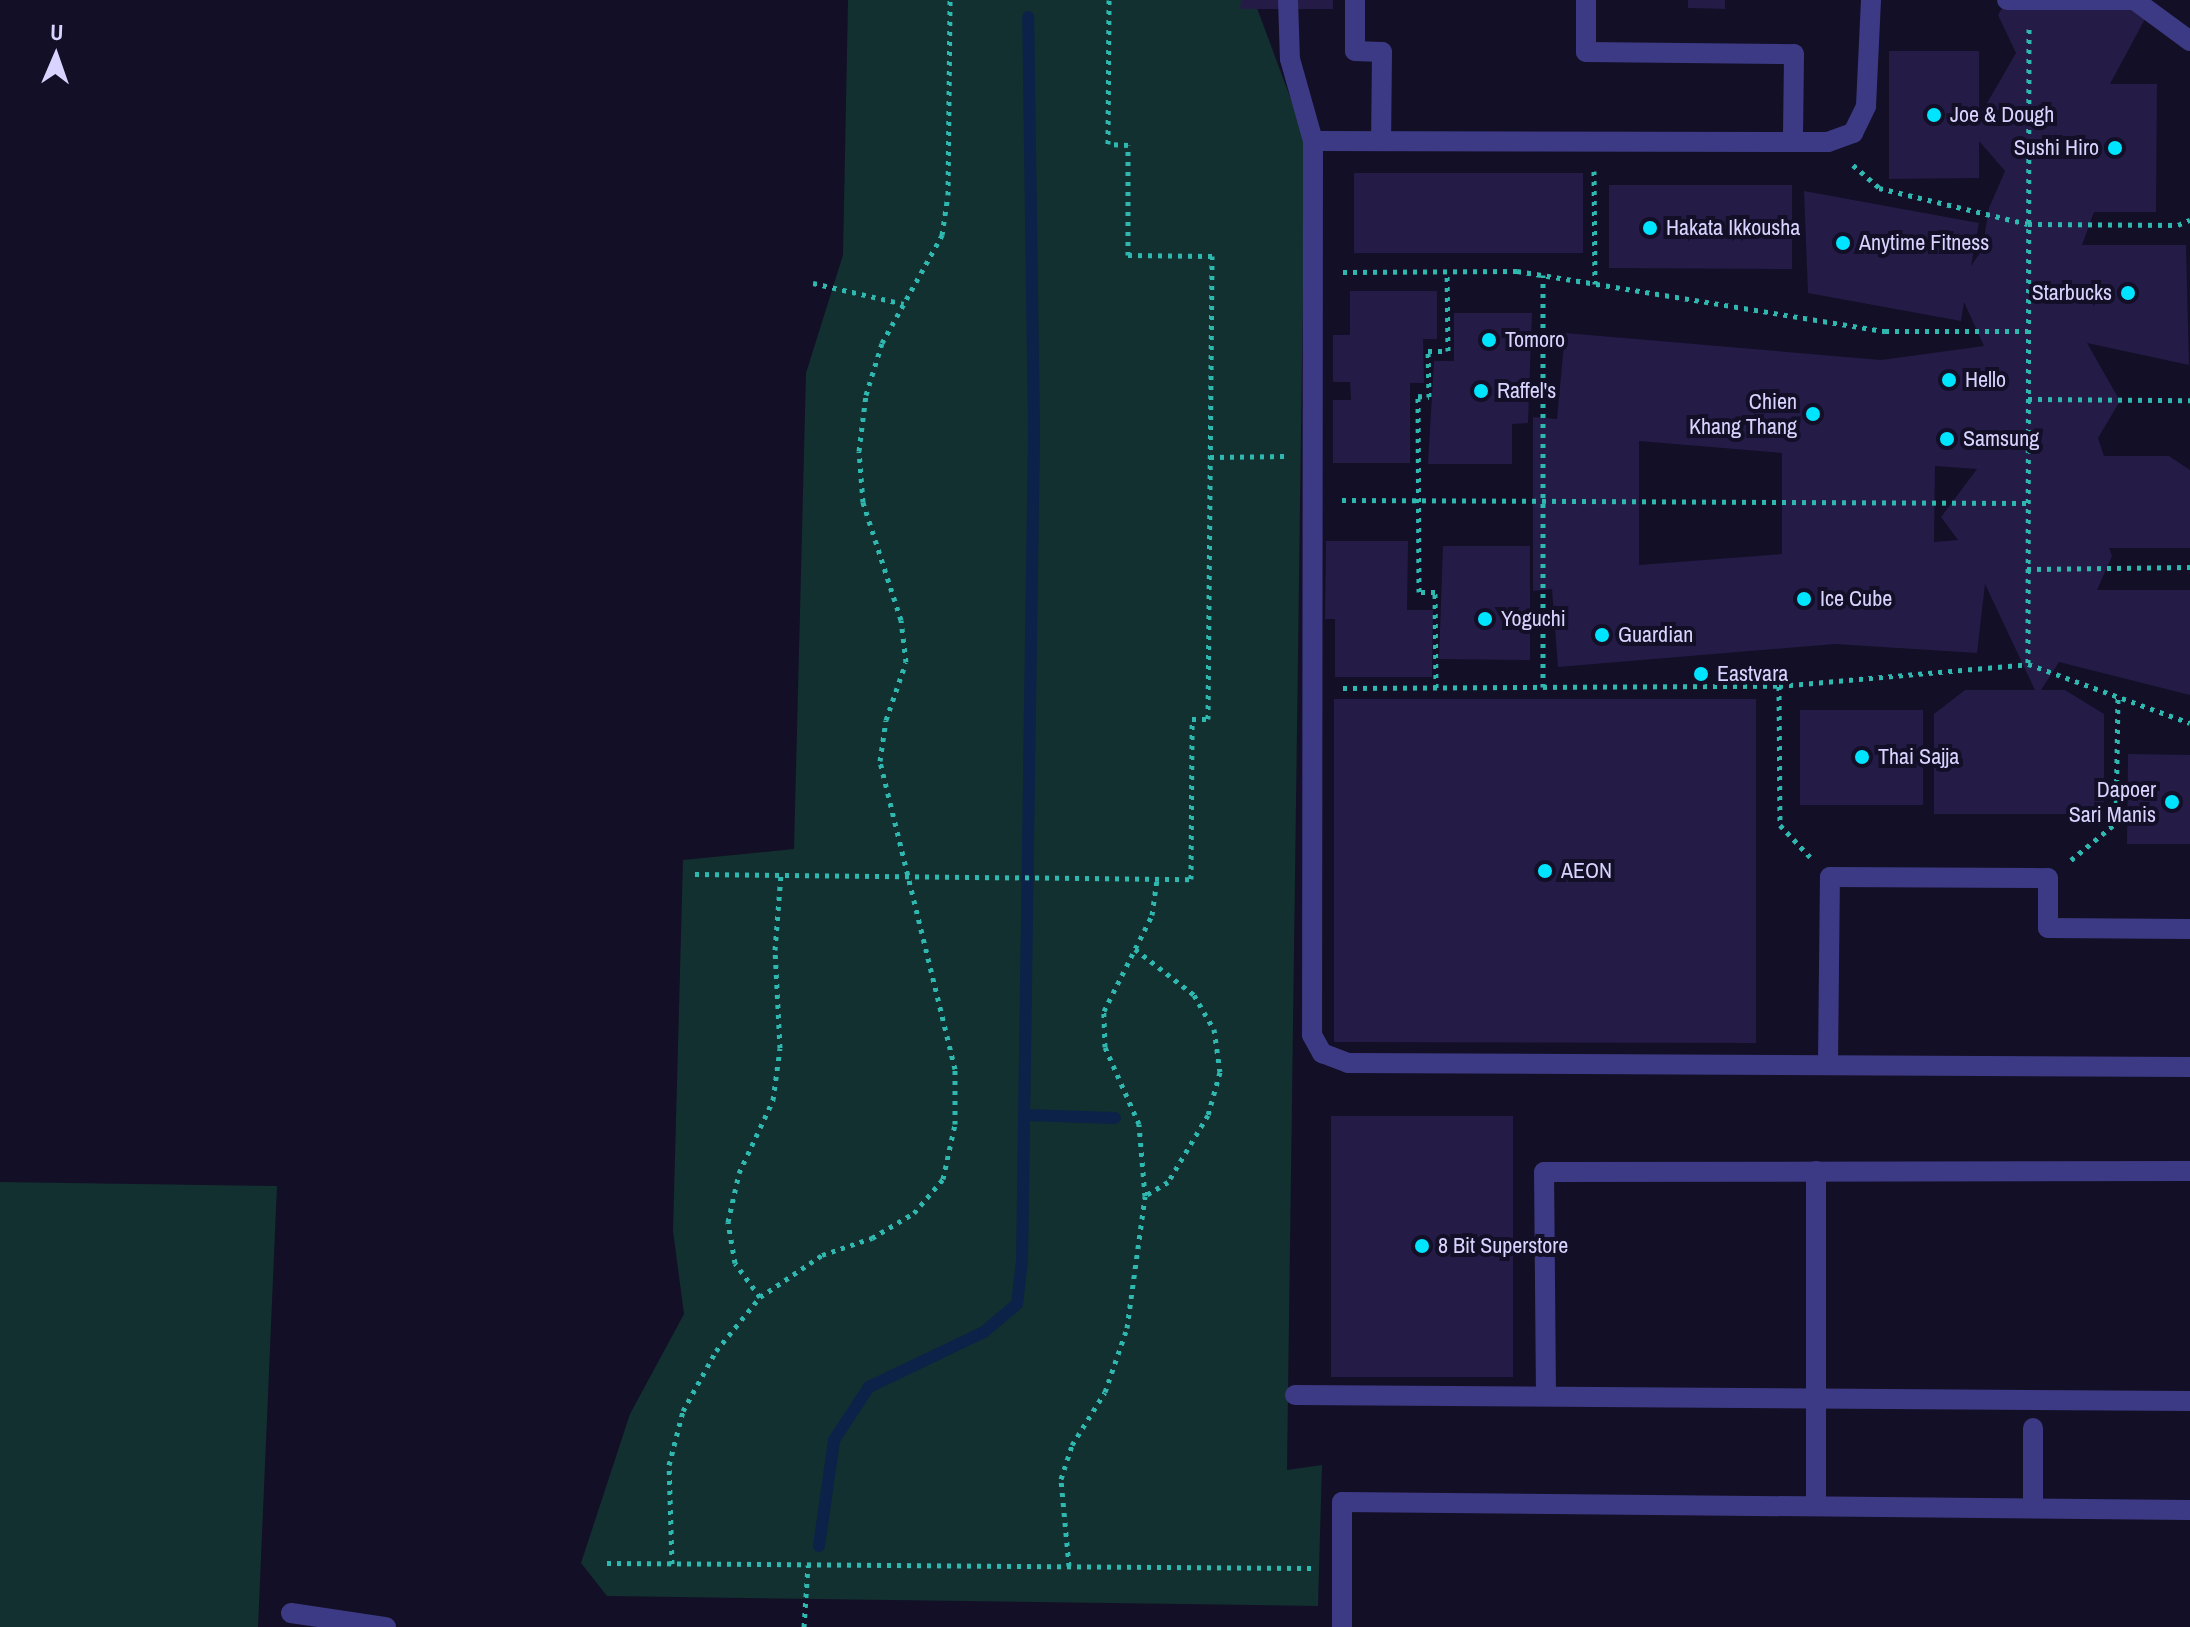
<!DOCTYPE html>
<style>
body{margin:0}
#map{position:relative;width:2190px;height:1627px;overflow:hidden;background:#130f26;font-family:"Archivo Narrow",sans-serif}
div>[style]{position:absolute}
.green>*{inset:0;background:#12302f}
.stream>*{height:12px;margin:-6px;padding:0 6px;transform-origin:6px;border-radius:6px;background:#0c2248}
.building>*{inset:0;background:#241b47}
.path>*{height:5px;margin-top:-2.5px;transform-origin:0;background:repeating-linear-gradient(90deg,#2fb8b0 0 4px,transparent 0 10px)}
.minor>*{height:20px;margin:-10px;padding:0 10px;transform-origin:10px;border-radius:10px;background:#3d3a85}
.dots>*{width:22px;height:22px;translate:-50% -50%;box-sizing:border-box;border:4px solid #130f26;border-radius:50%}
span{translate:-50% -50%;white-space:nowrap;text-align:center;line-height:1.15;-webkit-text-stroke:8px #130f26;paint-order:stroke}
.poi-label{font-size:22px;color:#d9d4ff}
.left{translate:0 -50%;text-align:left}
.right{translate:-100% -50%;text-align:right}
.north{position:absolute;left:16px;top:16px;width:80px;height:80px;-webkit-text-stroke:6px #130f26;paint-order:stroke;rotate:2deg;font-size:22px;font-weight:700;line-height:32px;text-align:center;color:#d9d4ff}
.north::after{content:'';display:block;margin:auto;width:28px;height:36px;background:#d9d4ff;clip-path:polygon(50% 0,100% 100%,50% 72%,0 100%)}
</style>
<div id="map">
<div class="green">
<i style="clip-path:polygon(848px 0,1254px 0,1305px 137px,1287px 1470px,1322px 1465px,1318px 1606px,607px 1596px,581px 1563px,630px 1414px,684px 1314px,673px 1231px,683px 860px,794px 849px,806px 373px,843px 255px)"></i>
<i style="clip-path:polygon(0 1182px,277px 1186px,258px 1627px,0 1627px)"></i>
</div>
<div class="stream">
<i style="left:1025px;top:1115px;width:90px;rotate:1.9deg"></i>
<i style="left:819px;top:1546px;width:107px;rotate:-81.9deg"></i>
<i style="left:834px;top:1440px;width:64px;rotate:-56.6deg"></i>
<i style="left:869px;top:1387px;width:127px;rotate:-25.6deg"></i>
<i style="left:984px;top:1332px;width:43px;rotate:-40.3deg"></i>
<i style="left:1017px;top:1304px;width:43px;rotate:-83.4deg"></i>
<i style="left:1022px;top:1261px;width:828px;rotate:-89.17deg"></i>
<i style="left:1034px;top:433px;width:416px;rotate:-90.8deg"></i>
</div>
<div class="building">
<i style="clip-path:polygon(1241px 0,1333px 0,1333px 9px,1240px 9px)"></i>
<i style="clip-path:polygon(1688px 0,1725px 0,1725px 9px,1688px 8px)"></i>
<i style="clip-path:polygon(evenodd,2007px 0,2137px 0,2145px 19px,2110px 84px,2157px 84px,2156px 212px,2094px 212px,2082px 245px,2186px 245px,2189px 365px,2087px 343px,2120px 401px,2098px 438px,2104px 456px,2169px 456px,2190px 470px,2190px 548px,2109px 548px,2112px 556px,2097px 590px,2190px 590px,2190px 695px,2059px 662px,2041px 690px,2065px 690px,2104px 714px,2104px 814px,1934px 814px,1934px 714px,1965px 690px,2035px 690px,1985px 584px,1977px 653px,1835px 644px,1558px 667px,1552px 589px,1533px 591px,1533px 417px,1557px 419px,1565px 333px,1881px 360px,1984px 346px,1964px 302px,1961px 321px,1808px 293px,1804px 191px,1979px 223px,1971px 266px,1982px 250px,1989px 208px,2005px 171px,1979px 141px,1979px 178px,1889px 179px,1889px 51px,1979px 51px,1979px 117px,2016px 53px,1998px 15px,2007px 0,1639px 441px,1782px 453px,1782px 554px,1639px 565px,1639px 441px,2007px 0,1935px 466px,1977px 469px,1941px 517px,1958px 540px,1934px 542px,1935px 466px)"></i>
<i style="clip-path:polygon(1354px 173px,1583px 173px,1583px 253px,1354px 253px)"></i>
<i style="clip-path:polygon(1609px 185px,1792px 185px,1792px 269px,1609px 268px)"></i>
<i style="clip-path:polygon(1350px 291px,1437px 291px,1437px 339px,1423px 339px,1424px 383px,1410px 383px,1410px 463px,1333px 463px,1333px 400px,1351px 400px,1350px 382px,1333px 382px,1333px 335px,1350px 335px)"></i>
<i style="clip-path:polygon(1454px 313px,1532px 313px,1528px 423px,1512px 424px,1512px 464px,1428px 464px,1434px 361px,1454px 361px)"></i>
<i style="clip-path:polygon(1326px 541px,1408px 541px,1407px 610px,1433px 610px,1432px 677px,1335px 677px,1335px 619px,1325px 619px)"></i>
<i style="clip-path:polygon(1443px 546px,1530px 546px,1530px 660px,1439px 659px)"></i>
<i style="clip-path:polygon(1334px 699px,1756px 699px,1756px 1043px,1334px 1042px)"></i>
<i style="clip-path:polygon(1800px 710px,1923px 710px,1923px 805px,1800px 805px)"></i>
<i style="clip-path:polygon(2128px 754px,2190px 755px,2190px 844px,2127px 844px)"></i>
<i style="clip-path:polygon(1331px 1116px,1513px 1116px,1513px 1377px,1331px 1377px)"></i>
</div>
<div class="path">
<i style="left:1853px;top:165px;width:35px;rotate:41deg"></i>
<i style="left:1879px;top:188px;width:153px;rotate:13.6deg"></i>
<i style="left:2028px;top:224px;width:150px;rotate:0.4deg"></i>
<i style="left:2178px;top:225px;width:13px;rotate:-23deg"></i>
<i style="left:1594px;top:171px;width:113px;rotate:89.5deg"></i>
<i style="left:1343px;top:272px;width:174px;rotate:-0.3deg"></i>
<i style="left:1517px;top:271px;width:373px;rotate:9.3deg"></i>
<i style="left:1885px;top:331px;width:143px"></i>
<i style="left:813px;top:283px;width:93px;rotate:13deg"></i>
<i style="left:2028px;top:399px;width:162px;rotate:0.4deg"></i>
<i style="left:1210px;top:457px;width:74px;rotate:-0.8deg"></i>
<i style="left:1342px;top:500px;width:686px;rotate:0.25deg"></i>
<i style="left:2027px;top:569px;width:163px;rotate:-0.7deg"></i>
<i style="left:2028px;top:663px;width:634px;rotate:-89.91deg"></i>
<i style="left:1779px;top:686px;width:139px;rotate:89.6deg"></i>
<i style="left:1780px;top:825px;width:44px;rotate:46.8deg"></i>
<i style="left:1543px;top:687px;width:412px;rotate:-90deg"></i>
<i style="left:1343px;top:688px;width:436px;rotate:-0.3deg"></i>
<i style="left:1779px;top:686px;width:250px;rotate:-5deg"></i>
<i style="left:2028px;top:664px;width:172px;rotate:20deg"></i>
<i style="left:1436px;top:688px;width:96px;rotate:-90.6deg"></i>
<i style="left:1435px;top:592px;width:16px;rotate:180deg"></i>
<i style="left:1419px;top:592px;width:196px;rotate:-90.3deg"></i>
<i style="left:1418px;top:396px;width:11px;rotate:5deg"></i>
<i style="left:1429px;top:397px;width:46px;rotate:-91.2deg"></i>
<i style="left:1428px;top:351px;width:20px"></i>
<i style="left:1448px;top:351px;width:79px;rotate:-90.7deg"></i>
<i style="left:2071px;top:860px;width:58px;rotate:-39.4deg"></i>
<i style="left:2116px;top:823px;width:126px;rotate:-89.1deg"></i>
<i style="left:695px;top:874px;width:496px;rotate:0.6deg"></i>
<i style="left:1191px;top:879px;width:160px;rotate:-89.6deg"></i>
<i style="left:1192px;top:719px;width:16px"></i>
<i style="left:1208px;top:719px;width:463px;rotate:-89.5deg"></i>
<i style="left:1212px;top:256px;width:84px;rotate:-179.3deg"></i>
<i style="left:1128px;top:255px;width:110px;rotate:-90deg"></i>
<i style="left:1128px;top:145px;width:20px;rotate:-177deg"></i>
<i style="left:1108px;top:144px;width:144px;rotate:-89.6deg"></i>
<i style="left:1135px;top:949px;width:75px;rotate:37.9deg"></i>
<i style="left:1194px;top:995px;width:39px;rotate:60deg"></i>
<i style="left:1214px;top:1029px;width:43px;rotate:82.1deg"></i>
<i style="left:1220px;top:1072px;width:45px;rotate:105.6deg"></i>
<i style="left:1208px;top:1115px;width:78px;rotate:120.8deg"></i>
<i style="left:1168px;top:1182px;width:27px;rotate:149deg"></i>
<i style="left:760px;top:1297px;width:42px;rotate:-126.3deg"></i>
<i style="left:735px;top:1263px;width:42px;rotate:-99.7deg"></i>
<i style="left:728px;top:1222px;width:50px;rotate:-77.3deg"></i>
<i style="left:739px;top:1173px;width:81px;rotate:-65deg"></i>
<i style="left:773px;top:1100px;width:52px;rotate:-82.3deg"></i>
<i style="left:780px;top:1048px;width:98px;rotate:-92.9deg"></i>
<i style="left:775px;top:950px;width:76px;rotate:-85.5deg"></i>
<i style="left:607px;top:1563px;width:706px;rotate:0.41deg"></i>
<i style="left:672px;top:1564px;width:99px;rotate:-91.7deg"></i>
<i style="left:669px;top:1465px;width:56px;rotate:-75.5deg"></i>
<i style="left:683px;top:1411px;width:68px;rotate:-61.2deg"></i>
<i style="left:716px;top:1351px;width:70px;rotate:-50.8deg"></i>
<i style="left:760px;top:1297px;width:75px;rotate:-34.1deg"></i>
<i style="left:822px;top:1255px;width:53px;rotate:-18.8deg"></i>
<i style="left:872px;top:1238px;width:49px;rotate:-30.8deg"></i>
<i style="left:914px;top:1213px;width:45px;rotate:-49.5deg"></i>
<i style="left:943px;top:1179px;width:56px;rotate:-77.7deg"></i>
<i style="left:955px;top:1124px;width:55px;rotate:-90deg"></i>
<i style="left:955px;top:1069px;width:317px;rotate:-103.7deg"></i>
<i style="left:880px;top:761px;width:41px;rotate:-81.7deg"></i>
<i style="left:886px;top:720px;width:61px;rotate:-71deg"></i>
<i style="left:906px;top:662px;width:42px;rotate:-96.8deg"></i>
<i style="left:901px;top:620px;width:124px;rotate:-107.9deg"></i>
<i style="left:863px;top:502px;width:51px;rotate:-94.5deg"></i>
<i style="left:859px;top:451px;width:56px;rotate:-82.9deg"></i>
<i style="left:866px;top:395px;width:54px;rotate:-72.9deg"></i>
<i style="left:882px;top:343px;width:124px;rotate:-60.9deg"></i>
<i style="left:942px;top:235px;width:40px;rotate:-81.5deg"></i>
<i style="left:948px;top:195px;width:195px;rotate:-89.4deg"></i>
<i style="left:1069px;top:1566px;width:87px;rotate:-95.3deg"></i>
<i style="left:1061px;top:1479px;width:36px;rotate:-72deg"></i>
<i style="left:1072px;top:1445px;width:62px;rotate:-58.1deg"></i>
<i style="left:1105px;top:1392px;width:68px;rotate:-71deg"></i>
<i style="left:1127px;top:1328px;width:133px;rotate:-82.2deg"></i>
<i style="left:1145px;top:1196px;width:72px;rotate:-94.8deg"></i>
<i style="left:1139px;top:1124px;width:84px;rotate:-113.8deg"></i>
<i style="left:1105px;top:1047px;width:36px;rotate:-92deg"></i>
<i style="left:1104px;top:1011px;width:107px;rotate:-63.4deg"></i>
<i style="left:1152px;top:915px;width:37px;rotate:-82deg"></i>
<i style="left:804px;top:1627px;width:62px;rotate:-86.3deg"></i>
</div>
<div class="minor">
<i style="left:1288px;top:0;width:59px;rotate:88.1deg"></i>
<i style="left:1290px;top:59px;width:85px;rotate:74.3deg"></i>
<i style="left:1313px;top:141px;width:894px;rotate:90.06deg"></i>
<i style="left:1312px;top:1035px;width:21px;rotate:61deg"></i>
<i style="left:1322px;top:1053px;width:28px;rotate:21deg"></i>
<i style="left:1348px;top:1063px;width:842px;rotate:0.27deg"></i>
<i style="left:1355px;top:0;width:51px;rotate:90deg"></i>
<i style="left:1355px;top:51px;width:27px;rotate:2deg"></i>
<i style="left:1382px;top:52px;width:89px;rotate:90.6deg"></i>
<i style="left:1586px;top:0;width:52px;rotate:90deg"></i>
<i style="left:1586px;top:52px;width:208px;rotate:0.6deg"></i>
<i style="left:1794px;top:54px;width:88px;rotate:90.7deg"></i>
<i style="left:2007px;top:0;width:133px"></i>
<i style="left:2137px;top:2px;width:66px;rotate:36.3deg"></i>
<i style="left:1313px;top:141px;width:515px;rotate:0.11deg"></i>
<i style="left:1828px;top:142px;width:27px;rotate:-20deg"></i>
<i style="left:1853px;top:133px;width:30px;rotate:-64deg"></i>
<i style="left:1866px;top:106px;width:106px;rotate:-87.3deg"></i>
<i style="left:1828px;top:1063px;width:186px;rotate:-89.4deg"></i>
<i style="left:1830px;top:877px;width:218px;rotate:0.3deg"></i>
<i style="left:2048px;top:878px;width:50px;rotate:90deg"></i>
<i style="left:2048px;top:928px;width:142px;rotate:0.4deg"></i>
<i style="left:1295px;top:1395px;width:895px;rotate:0.38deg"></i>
<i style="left:1546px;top:1396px;width:224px;rotate:-90.5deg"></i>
<i style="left:1544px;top:1172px;width:646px;rotate:-0.09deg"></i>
<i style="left:2033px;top:1428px;width:80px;rotate:90deg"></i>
<i style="left:1816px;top:1506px;width:335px;rotate:-90deg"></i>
<i style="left:291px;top:1613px;width:96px;rotate:8.4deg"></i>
<i style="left:1342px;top:1627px;width:125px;rotate:-90deg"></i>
<i style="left:1342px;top:1502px;width:848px;rotate:0.54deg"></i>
</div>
<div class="dots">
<i style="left:1934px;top:115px;background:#00e5ff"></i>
<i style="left:2115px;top:148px;background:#00e5ff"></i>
<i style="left:1650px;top:228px;background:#00e5ff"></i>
<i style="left:1843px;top:243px;background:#00e5ff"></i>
<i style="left:2128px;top:293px;background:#00e5ff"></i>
<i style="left:1489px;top:340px;background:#00e5ff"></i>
<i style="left:1949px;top:380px;background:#00e5ff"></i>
<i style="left:1481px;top:391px;background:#00e5ff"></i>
<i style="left:1813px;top:414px;background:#00e5ff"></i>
<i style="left:1947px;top:439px;background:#00e5ff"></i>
<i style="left:1804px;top:599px;background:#00e5ff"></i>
<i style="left:1485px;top:619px;background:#00e5ff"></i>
<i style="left:1602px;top:635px;background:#00e5ff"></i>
<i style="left:1701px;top:674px;background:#00e5ff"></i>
<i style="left:1862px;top:757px;background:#00e5ff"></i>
<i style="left:2172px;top:802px;background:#00e5ff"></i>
<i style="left:1545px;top:871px;background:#00e5ff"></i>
<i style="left:1422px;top:1246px;background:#00e5ff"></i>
</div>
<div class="poi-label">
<span class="left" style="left:1950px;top:115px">Joe &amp; Dough</span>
<span class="right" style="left:2099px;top:148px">Sushi Hiro</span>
<span class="left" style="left:1666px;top:228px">Hakata Ikkousha</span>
<span class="left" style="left:1859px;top:243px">Anytime Fitness</span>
<span class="right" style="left:2112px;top:293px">Starbucks</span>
<span class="left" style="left:1505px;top:340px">Tomoro</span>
<span class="left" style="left:1965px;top:380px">Hello</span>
<span class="left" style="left:1497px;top:391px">Raffel's</span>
<span class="right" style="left:1797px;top:414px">Chien<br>Khang Thang</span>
<span class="left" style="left:1963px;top:439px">Samsung</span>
<span class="left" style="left:1820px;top:599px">Ice Cube</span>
<span class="left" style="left:1501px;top:619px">Yoguchi</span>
<span class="left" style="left:1618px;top:635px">Guardian</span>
<span class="left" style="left:1717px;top:674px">Eastvara</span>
<span class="left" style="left:1878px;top:757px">Thai Sajja</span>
<span class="right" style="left:2156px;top:802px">Dapoer<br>Sari Manis</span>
<span class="left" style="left:1561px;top:871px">AEON</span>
<span class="left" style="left:1438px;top:1246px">8 Bit Superstore</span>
</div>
<div class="north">U</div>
</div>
